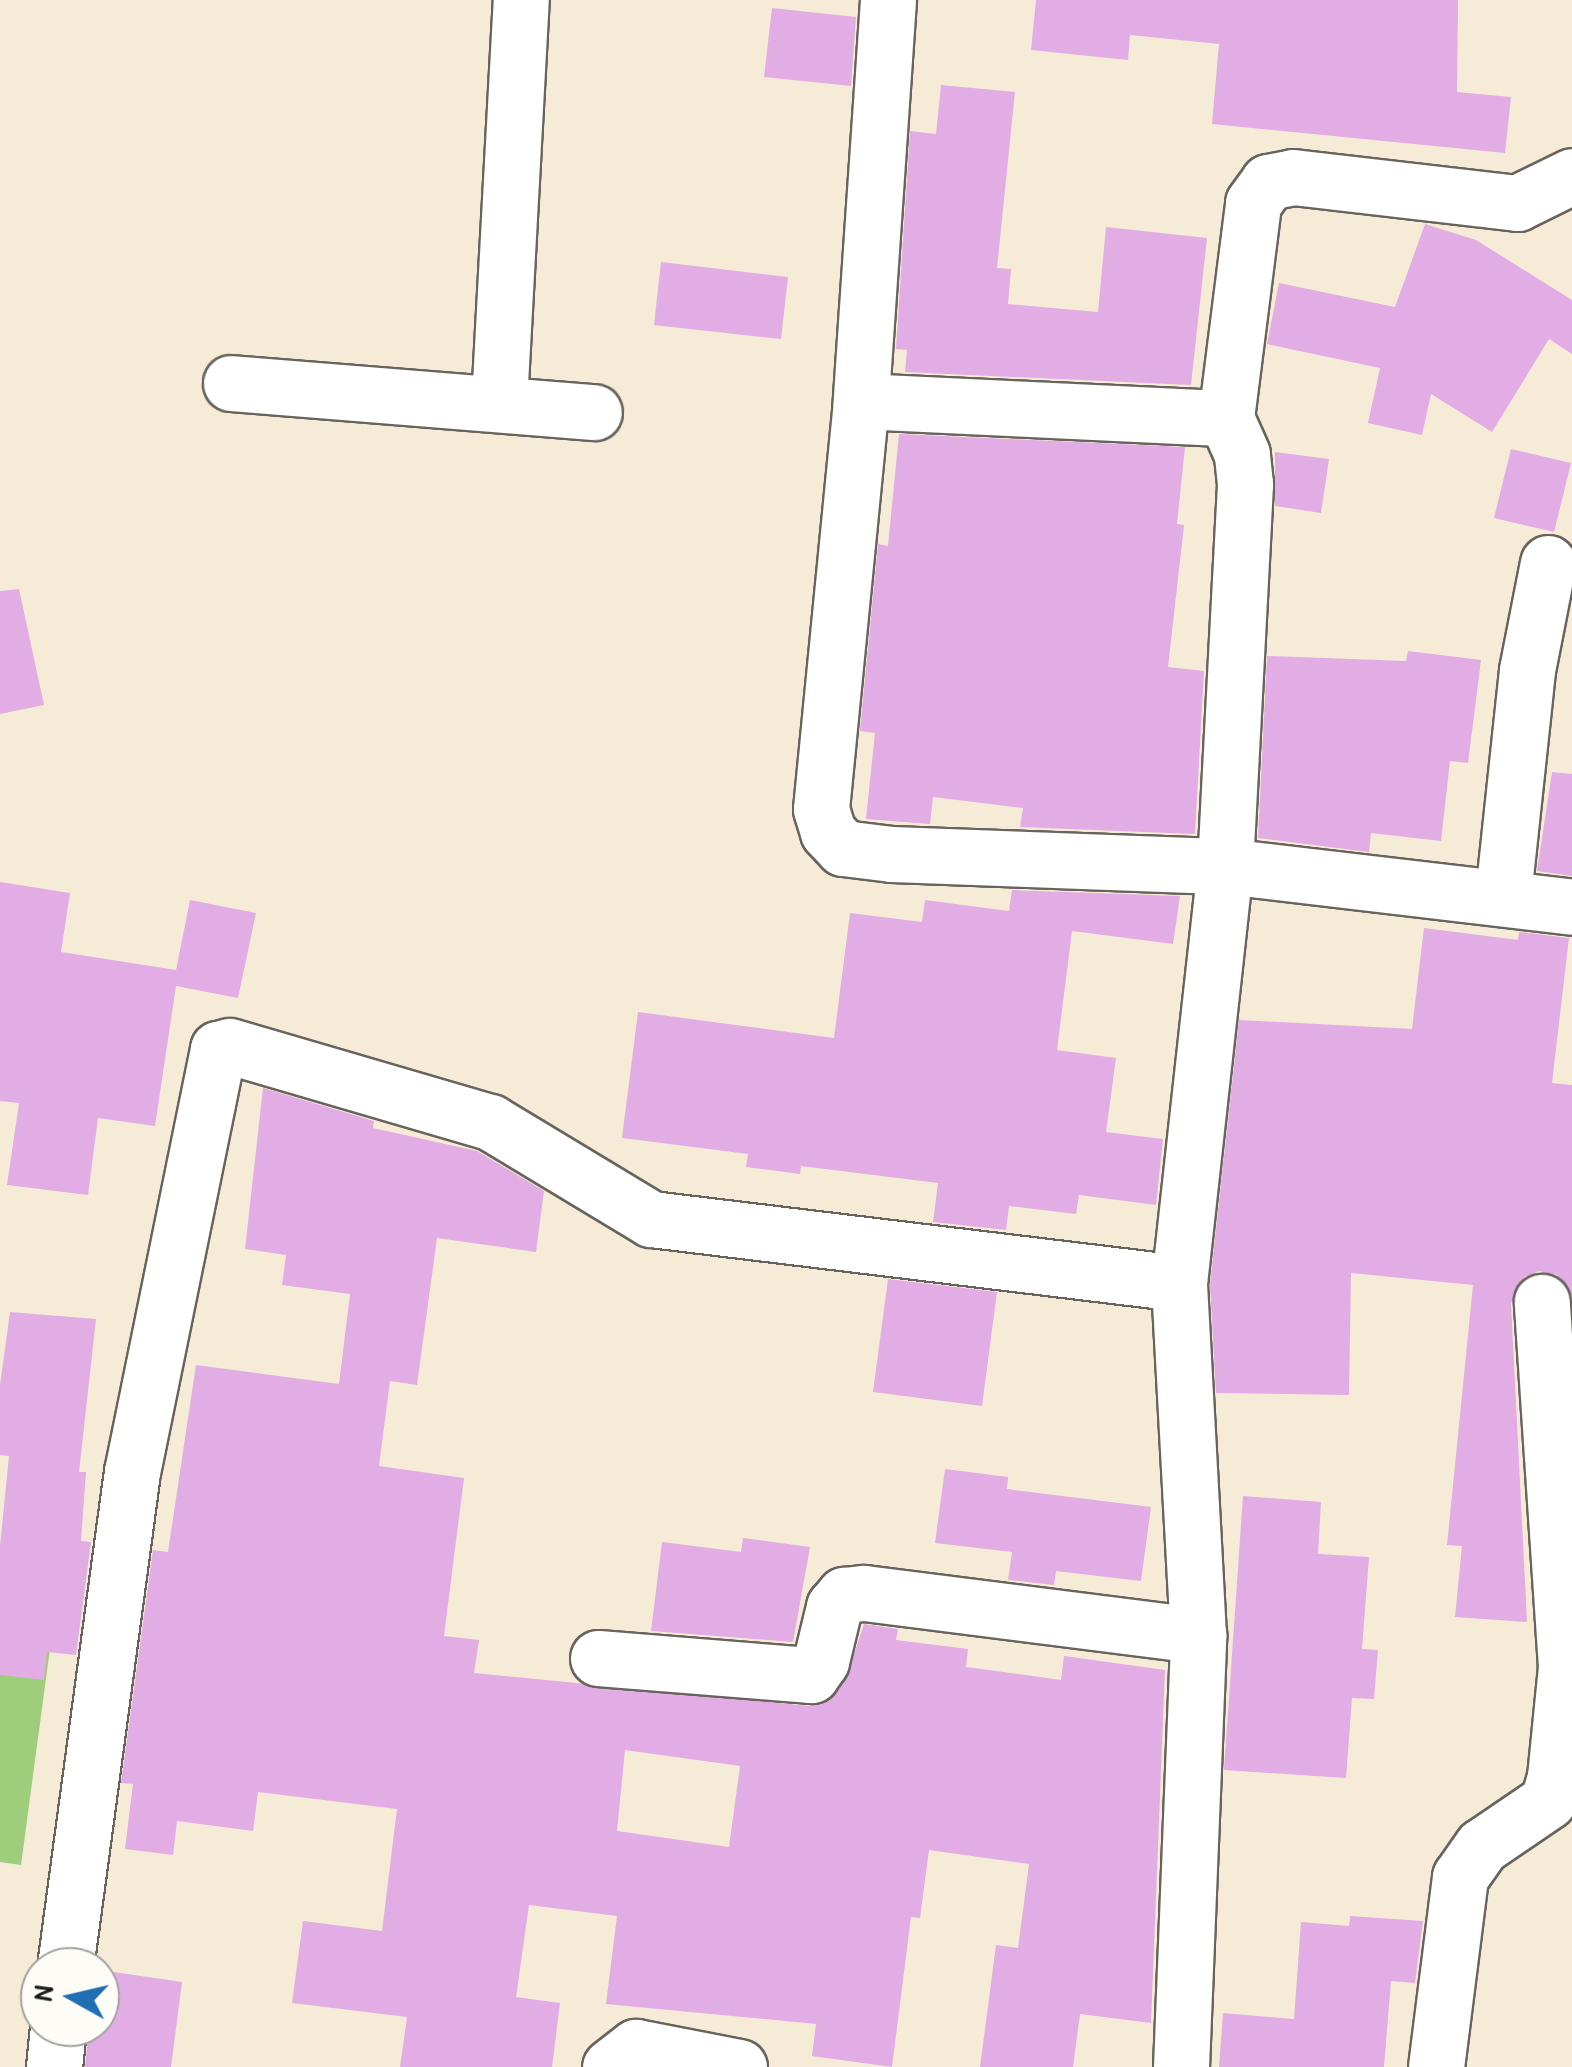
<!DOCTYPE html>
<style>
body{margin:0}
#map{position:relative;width:1572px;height:2067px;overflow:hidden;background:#f6ebd7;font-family:"Patrick Hand",sans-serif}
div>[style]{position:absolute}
.green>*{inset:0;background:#9ecd7b}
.building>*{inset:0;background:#e2ace5}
.roads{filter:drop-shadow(2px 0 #68645d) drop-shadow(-2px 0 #68645d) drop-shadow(0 2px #68645d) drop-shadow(0 -2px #68645d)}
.minor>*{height:55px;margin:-27.5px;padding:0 27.5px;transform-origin:27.5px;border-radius:27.5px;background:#fff}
span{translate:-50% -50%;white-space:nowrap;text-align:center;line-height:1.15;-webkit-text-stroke:8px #fdfcf7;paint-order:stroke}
.north{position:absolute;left:20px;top:1947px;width:100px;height:100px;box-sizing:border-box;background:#fdfcf7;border:2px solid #a3a29f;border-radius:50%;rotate:278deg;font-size:28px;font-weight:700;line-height:40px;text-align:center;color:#1c1c1c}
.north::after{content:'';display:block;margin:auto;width:35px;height:45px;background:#1f6fb2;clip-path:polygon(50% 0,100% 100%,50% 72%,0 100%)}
</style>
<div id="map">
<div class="green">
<i style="clip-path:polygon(0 1551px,62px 1559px,21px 1865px,0 1862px)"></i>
</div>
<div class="building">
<i style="clip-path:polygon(1036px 0,1458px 0,1457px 92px,1511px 97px,1505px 153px,1212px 124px,1219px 44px,1130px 35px,1128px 60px,1031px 50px)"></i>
<i style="clip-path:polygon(772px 8px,856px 17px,851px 86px,764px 77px)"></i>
<i style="clip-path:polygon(941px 85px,1015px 92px,997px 268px,1011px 269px,1008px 304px,1098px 312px,1106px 227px,1207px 238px,1191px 385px,905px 372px,907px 350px,896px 349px,910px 131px,936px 134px)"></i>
<i style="clip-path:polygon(1425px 224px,1476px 240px,1572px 300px,1572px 354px,1549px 339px,1492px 432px,1431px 394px,1422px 435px,1368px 423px,1380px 368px,1267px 344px,1279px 283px,1395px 307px)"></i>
<i style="clip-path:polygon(661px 262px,788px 277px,781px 339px,654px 325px)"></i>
<i style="clip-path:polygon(899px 434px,1185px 447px,1177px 524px,1184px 525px,1168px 667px,1204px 671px,1195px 834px,1020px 827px,1023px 808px,933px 797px,930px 824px,866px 819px,875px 733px,860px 731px,878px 544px,888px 546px)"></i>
<i style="clip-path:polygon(1511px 449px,1571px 463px,1554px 532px,1494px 518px)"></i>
<i style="clip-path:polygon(1275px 452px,1329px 459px,1321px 513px,1275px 506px)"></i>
<i style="clip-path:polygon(19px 589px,44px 705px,0 714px,0 591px)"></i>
<i style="clip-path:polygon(1408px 651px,1481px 660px,1468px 763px,1450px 761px,1441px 841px,1371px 833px,1369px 852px,1258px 838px,1267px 656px,1406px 661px)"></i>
<i style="clip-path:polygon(1552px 772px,1572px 774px,1572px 876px,1537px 871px)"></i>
<i style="clip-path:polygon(0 882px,70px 893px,61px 952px,176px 970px,190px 900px,256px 913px,238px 998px,176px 986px,155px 1126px,98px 1118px,88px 1195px,7px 1185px,19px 1103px,0 1101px)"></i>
<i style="clip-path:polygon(1012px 890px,1180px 896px,1173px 944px,1072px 931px,1057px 1050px,1116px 1058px,1106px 1132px,1163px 1139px,1156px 1205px,1079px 1195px,1076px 1214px,1009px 1206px,1006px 1230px,933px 1222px,938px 1183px,801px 1166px,800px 1174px,746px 1167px,748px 1154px,622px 1138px,638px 1012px,834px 1038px,850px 913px,922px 922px,925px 900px,1009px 911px)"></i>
<i style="clip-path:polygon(1424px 928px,1518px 940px,1519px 932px,1569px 938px,1552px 1083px,1572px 1085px,1572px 1296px,1557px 1275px,1539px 1271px,1524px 1277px,1511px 1303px,1527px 1622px,1455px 1617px,1462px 1546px,1447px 1545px,1473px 1285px,1351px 1273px,1349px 1395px,1216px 1393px,1210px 1284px,1239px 1020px,1412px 1029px)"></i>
<i style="clip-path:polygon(evenodd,263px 1088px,374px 1121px,373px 1128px,477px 1151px,544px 1191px,536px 1252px,437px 1238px,417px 1385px,390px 1381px,379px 1466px,464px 1478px,444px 1636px,479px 1640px,474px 1673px,809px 1706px,825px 1703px,846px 1679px,864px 1624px,898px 1629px,896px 1640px,968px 1649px,966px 1667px,1061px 1680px,1064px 1656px,1165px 1670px,1151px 2023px,1080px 2014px,1073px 2067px,980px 2067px,996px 1945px,1018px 1948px,1029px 1864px,929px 1850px,920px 1918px,911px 1917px,892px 2067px,812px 2056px,816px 2024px,606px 2004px,617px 1916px,529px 1905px,516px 1997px,560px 2003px,552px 2067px,400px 2067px,407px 2017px,292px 2003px,303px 1921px,382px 1931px,397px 1809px,258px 1792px,253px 1831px,177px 1821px,173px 1855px,125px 1849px,133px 1784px,121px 1783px,153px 1550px,168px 1552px,196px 1365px,339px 1384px,350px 1294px,282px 1285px,286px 1255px,245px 1249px,263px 1088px,625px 1750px,740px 1766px,729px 1847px,617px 1831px,625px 1750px)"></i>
<i style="clip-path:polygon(888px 1279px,997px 1292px,982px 1406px,873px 1392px)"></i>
<i style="clip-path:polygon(10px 1312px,96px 1319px,79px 1472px,86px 1472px,81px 1541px,91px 1542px,76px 1655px,47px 1652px,44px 1680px,0 1675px,0 1546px,9px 1456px,0 1455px,0 1385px)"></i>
<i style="clip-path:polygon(945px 1469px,1008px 1477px,1007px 1489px,1151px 1507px,1141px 1581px,1056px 1571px,1054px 1585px,1008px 1580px,1012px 1552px,935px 1543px)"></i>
<i style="clip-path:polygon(1243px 1496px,1321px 1502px,1318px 1554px,1369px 1557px,1362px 1649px,1378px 1650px,1374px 1699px,1352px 1698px,1346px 1778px,1224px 1770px)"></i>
<i style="clip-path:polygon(743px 1538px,810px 1547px,793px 1642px,651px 1631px,662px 1542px,741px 1552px)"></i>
<i style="clip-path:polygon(1350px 1916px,1423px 1921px,1415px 1983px,1391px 1981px,1384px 2067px,1219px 2067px,1223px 2013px,1294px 2019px,1301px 1922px,1349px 1926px)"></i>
<i style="clip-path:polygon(100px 1970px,182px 1982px,171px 2067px,85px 2067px,89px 2027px,100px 2027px)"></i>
</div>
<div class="roads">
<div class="minor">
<i style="left:888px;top:0;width:402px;rotate:93.9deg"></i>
<i style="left:861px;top:401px;width:410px;rotate:95.6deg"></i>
<i style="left:821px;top:809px;width:24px;rotate:73deg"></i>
<i style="left:828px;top:832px;width:22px;rotate:47deg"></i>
<i style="left:843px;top:848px;width:49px;rotate:7deg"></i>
<i style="left:892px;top:854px;width:333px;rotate:2.1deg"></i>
<i style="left:1225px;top:866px;width:349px;rotate:6.7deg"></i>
<i style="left:231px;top:383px;width:364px;rotate:4.6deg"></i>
<i style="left:861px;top:401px;width:365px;rotate:2.7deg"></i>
<i style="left:499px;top:402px;width:403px;rotate:-86.9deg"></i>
<i style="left:1503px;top:895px;width:226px;rotate:-83.9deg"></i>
<i style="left:1527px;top:670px;width:109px;rotate:-78.9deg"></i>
<i style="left:598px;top:1658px;width:214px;rotate:4.6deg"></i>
<i style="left:811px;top:1675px;width:17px;rotate:-54deg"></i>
<i style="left:821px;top:1661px;width:56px;rotate:-76.5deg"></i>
<i style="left:834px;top:1607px;width:16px;rotate:-50deg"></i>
<i style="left:844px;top:1595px;width:20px;rotate:-6deg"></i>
<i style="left:864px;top:1593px;width:337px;rotate:7.2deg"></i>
<i style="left:65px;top:1967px;width:500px;rotate:-82.3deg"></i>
<i style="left:132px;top:1472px;width:432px;rotate:-78.5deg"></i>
<i style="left:218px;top:1049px;width:12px;rotate:-14deg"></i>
<i style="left:230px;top:1046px;width:271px;rotate:16.3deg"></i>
<i style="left:490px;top:1122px;width:188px;rotate:31.1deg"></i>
<i style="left:651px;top:1219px;width:532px;rotate:6.91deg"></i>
<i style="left:54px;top:2067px;width:40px;rotate:-84.3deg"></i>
<i style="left:610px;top:2067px;width:33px;rotate:-38deg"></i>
<i style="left:636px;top:2047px;width:105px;rotate:11deg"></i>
<i style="left:1181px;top:2067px;width:432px;rotate:-87.7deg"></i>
<i style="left:1198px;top:1635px;width:353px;rotate:-93.1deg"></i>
<i style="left:1179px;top:1283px;width:420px;rotate:-83.7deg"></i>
<i style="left:1225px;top:866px;width:383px;rotate:-87deg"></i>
<i style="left:1245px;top:484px;width:30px;rotate:-96deg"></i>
<i style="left:1242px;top:454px;width:39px;rotate:-114deg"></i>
<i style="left:1226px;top:418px;width:217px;rotate:-82.8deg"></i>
<i style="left:1253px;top:203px;width:26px;rotate:-54deg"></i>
<i style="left:1268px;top:182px;width:25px;rotate:-11deg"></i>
<i style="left:1293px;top:177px;width:226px;rotate:6.6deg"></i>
<i style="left:1517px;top:203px;width:61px;rotate:-26.1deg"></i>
<i style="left:1436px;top:2067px;width:192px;rotate:-82.8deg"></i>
<i style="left:1460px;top:1877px;width:38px;rotate:-55deg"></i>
<i style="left:1482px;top:1846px;width:80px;rotate:-34.3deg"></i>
<i style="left:1548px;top:1801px;width:25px;rotate:-74deg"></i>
<i style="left:1555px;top:1777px;width:111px;rotate:-84.3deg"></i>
<i style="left:1566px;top:1667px;width:366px;rotate:-93.8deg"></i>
</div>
</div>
<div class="north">N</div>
</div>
